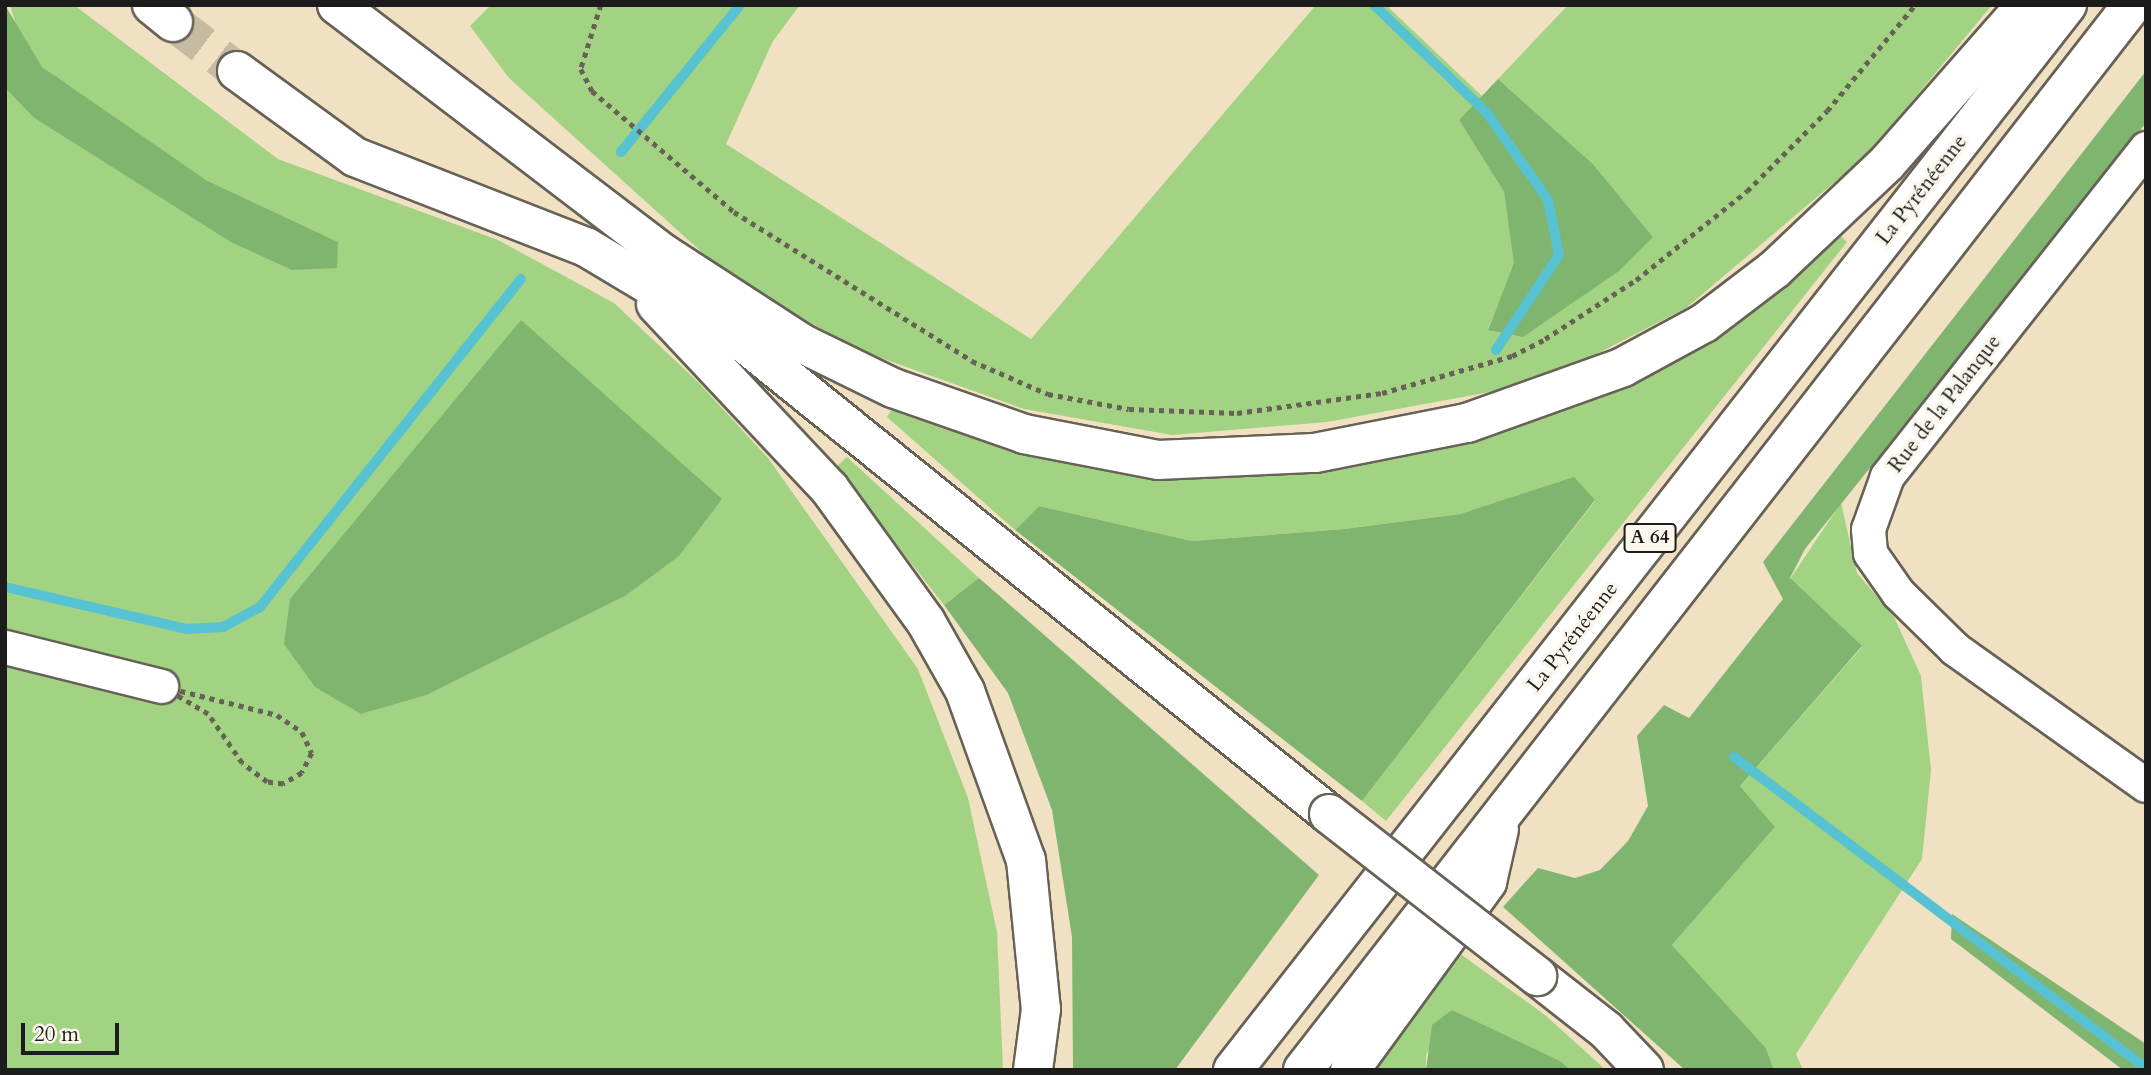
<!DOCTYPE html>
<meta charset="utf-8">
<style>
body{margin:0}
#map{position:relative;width:2151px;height:1075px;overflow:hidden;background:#f1e1c3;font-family:Cardo,serif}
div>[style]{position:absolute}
.green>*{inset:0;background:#a1d382}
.forest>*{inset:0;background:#80b570}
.stream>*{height:10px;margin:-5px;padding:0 5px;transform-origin:5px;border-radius:5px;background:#57c2d2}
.highway-tunnel>*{height:38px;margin-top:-19px;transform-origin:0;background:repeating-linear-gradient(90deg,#c6baa2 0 38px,transparent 0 57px)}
.path>*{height:4.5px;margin-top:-2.25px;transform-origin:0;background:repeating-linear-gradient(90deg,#676156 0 5px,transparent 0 10px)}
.roads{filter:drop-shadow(2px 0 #676156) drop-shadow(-2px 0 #676156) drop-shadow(0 2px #676156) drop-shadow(0 -2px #676156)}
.minor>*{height:33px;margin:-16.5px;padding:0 16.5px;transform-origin:16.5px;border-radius:16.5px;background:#fff}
.highway>*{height:38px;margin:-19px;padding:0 19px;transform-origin:19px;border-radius:19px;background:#fff}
.bridges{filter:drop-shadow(2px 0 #676156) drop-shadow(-2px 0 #676156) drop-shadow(0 2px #676156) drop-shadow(0 -2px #676156)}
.highway-bridge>*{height:38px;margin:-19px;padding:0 19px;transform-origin:19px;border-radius:19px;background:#fff}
span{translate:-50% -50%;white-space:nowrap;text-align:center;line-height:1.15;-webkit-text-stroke:7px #fbf7ec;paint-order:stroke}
.shield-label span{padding:2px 5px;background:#fbf7ec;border:2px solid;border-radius:5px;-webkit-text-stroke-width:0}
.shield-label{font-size:19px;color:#1c1c1c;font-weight:700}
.street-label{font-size:21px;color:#1c1c1c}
.frame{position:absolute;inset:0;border:7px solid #1c1c1c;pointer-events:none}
.scale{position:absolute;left:21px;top:1023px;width:98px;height:32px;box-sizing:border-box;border:4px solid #1c1c1c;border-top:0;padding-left:9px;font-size:21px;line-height:24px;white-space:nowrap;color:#1c1c1c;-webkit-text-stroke:5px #fbf7ec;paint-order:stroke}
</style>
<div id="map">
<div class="green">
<i style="clip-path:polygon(evenodd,10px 5px,74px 5px,278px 159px,498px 240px,614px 303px,698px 382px,768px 458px,918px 669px,968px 798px,997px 932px,1003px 1070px,5px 1070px,5px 88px,33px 117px,338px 242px,206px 180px,99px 110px,42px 67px,19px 35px,10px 5px,625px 596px,427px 695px,361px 714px,625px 596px)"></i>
<i style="clip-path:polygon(491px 5px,800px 5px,773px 41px,726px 144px,1031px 339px,1316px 5px,1386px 5px,1482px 96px,1459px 120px,1504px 192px,1515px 263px,1488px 329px,1653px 237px,1593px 164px,1498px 79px,1568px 5px,1992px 5px,1869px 153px,1686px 308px,1581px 362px,1495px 391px,1327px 422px,1172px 435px,1024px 409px,867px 353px,737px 284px,509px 78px,470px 26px)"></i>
<i style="clip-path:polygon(1841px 236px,1847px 242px,1386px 821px,1362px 801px,1595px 501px,1574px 478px,1460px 514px,1344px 529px,1192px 541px,1039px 506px,1015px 530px,887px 417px,894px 406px,1327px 464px,1745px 309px)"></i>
<i style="clip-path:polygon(847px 457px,979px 578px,944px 605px,836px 467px)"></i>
<i style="clip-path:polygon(1841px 503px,1857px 573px,1894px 617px,1921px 676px,1931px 770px,1922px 859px,1796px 1054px,1803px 1070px,1774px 1070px,1766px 1048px,1672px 945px,1775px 827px,1740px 786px,1862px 647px,1790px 579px)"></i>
<i style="clip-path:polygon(1459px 953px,1545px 1015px,1606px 1070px,1571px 1070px,1452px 1010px,1426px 1055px,1426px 1070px,1367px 1070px)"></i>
</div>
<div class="forest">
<i style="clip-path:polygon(5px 5px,42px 67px,206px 180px,338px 242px,337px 268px,292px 270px,231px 242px,33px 117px,5px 88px)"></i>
<i style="clip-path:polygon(2146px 71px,2146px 123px,1805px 549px,1790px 578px,1862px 646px,1740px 786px,1775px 827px,1672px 945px,1766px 1048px,1774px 1070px,1685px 1070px,1503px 907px,1538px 868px,1575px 878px,1600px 870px,1628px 841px,1648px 806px,1637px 736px,1664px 705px,1689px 718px,1783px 599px,1763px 562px)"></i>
<i style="clip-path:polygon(1498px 79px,1593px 164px,1653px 237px,1619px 271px,1523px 337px,1488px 330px,1514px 263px,1504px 192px,1459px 120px)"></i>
<i style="clip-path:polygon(521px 320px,722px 499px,679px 556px,625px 596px,427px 695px,361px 714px,315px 687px,284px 644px,290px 599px)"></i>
<i style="clip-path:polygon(1574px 477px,1595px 500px,1362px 801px,1015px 530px,1039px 506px,1192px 541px,1344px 529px,1460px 514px)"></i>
<i style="clip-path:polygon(979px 578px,1319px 875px,1175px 1070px,1073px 1070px,1072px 937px,1052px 810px,1008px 693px,944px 605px)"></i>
<i style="clip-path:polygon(1952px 914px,2146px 1044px,2146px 1070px,2123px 1070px,1951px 939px)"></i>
<i style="clip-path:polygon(1452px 1010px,1560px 1061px,1571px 1070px,1426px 1070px,1432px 1025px)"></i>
</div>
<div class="stream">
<i style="left:1374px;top:5px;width:156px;rotate:43.7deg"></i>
<i style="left:1487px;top:113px;width:106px;rotate:55deg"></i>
<i style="left:1548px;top:200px;width:56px;rotate:78.7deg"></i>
<i style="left:1559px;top:255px;width:114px;rotate:123.6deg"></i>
<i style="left:621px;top:152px;width:189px;rotate:-51deg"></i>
<i style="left:5px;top:587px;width:187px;rotate:13deg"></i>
<i style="left:187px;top:629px;width:36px;rotate:-3deg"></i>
<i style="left:223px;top:627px;width:42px;rotate:-28.4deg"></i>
<i style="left:260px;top:607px;width:419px;rotate:-51.5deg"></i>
<i style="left:1734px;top:757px;width:516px;rotate:37.05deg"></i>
</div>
<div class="highway-tunnel">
<i style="left:173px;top:22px;width:81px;rotate:37.4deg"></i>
</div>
<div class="path">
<i style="left:601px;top:5px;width:67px;rotate:107.4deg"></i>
<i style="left:581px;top:69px;width:25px;rotate:63deg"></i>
<i style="left:592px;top:91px;width:187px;rotate:40.4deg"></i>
<i style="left:734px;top:212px;width:281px;rotate:32deg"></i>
<i style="left:972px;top:361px;width:83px;rotate:23.5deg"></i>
<i style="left:1048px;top:394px;width:82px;rotate:10.5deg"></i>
<i style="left:1129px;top:409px;width:108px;rotate:2.1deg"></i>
<i style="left:1237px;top:413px;width:146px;rotate:-7.9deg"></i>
<i style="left:1382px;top:393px;width:135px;rotate:-15.9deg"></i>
<i style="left:1512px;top:356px;width:37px;rotate:-27deg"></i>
<i style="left:1545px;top:339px;width:108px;rotate:-33deg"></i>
<i style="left:1636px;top:280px;width:142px;rotate:-38.7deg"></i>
<i style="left:1747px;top:191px;width:113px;rotate:-45deg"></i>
<i style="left:1827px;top:111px;width:138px;rotate:-50.3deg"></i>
<i style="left:161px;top:686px;width:120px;rotate:14deg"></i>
<i style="left:277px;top:715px;width:30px;rotate:34deg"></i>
<i style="left:302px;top:732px;width:23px;rotate:65deg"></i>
<i style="left:312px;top:753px;width:22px;rotate:117deg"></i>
<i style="left:302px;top:773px;width:22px;rotate:150deg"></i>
<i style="left:283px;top:784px;width:16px;rotate:-173deg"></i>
<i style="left:267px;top:782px;width:31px;rotate:-143deg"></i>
<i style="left:242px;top:763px;width:60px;rotate:-124.8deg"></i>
<i style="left:208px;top:714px;width:55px;rotate:-149.2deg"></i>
</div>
<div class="roads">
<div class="minor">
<i style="left:2146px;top:148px;width:418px;rotate:128.3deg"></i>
<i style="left:1887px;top:476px;width:56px;rotate:109.7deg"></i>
<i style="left:1868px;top:529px;width:24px;rotate:85deg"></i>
<i style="left:1870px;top:553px;width:49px;rotate:55deg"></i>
<i style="left:1898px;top:593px;width:80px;rotate:44.5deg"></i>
<i style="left:1955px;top:649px;width:234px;rotate:35.5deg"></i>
<i style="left:5px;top:647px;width:161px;rotate:14deg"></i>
</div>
<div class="highway">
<i style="left:152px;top:5px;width:27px;rotate:39deg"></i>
<i style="left:337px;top:5px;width:411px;rotate:37.3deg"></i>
<i style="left:664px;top:254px;width:163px;rotate:33deg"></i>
<i style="left:801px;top:343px;width:102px;rotate:26.1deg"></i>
<i style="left:893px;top:388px;width:139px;rotate:19.3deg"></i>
<i style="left:1024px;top:434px;width:136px;rotate:11deg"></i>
<i style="left:1158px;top:460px;width:157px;rotate:-2.6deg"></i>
<i style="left:1315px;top:453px;width:155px;rotate:-11.2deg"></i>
<i style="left:1467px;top:423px;width:166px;rotate:-19.7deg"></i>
<i style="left:1623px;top:367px;width:92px;rotate:-28.5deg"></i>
<i style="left:1704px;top:323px;width:89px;rotate:-37.3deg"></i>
<i style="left:1775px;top:269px;width:154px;rotate:-43.4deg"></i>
<i style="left:1887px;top:163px;width:210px;rotate:-48.7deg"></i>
<i style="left:237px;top:71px;width:146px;rotate:36.1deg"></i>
<i style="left:355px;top:157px;width:248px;rotate:21.3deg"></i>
<i style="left:586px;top:247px;width:177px;rotate:30.9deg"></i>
<i style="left:738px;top:338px;width:759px;rotate:38.85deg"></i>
<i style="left:656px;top:304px;width:253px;rotate:46.8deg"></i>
<i style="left:829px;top:488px;width:165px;rotate:54.1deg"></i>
<i style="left:926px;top:622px;width:79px;rotate:60.5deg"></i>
<i style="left:965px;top:691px;width:180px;rotate:70.2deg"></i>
<i style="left:1026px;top:860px;width:150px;rotate:84.3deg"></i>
<i style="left:1041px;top:1009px;width:62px;rotate:97.5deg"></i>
<i style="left:1537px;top:976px;width:88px;rotate:38deg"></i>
<i style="left:1606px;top:1030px;width:55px;rotate:46.5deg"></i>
<i style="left:1233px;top:1070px;width:1353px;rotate:-51.94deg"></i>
<i style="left:1303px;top:1070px;width:1350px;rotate:-52.1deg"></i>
<i style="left:1350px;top:1070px;width:233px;rotate:-53.9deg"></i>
<i style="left:1487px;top:882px;width:54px;rotate:-77.2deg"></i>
</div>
</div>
<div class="bridges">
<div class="highway-bridge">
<i style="left:1329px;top:814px;width:264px;rotate:37.9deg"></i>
</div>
</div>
<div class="shield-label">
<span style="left:1650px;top:538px">A 64</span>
</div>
<div class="street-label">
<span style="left:1922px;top:190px;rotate:-52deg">La Pyrénéenne</span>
<span style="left:1945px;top:404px;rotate:-52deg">Rue de la Palanque</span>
<span style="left:1573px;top:637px;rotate:-52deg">La Pyrénéenne</span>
</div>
<div class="frame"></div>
<div class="scale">20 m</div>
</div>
